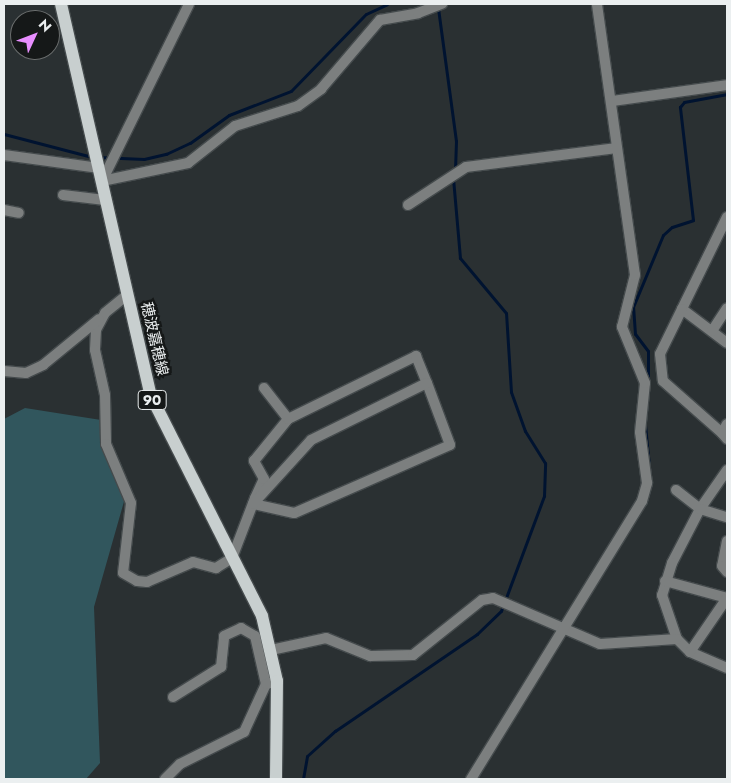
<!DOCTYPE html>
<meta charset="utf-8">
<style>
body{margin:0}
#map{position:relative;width:731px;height:783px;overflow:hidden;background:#2a3032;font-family:Jost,"Noto Sans JP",sans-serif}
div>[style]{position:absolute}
.green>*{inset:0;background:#31565d}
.stream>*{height:3px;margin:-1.5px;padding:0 1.5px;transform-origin:1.5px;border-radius:1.5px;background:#001330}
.roads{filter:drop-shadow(1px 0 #454b4d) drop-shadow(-1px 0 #454b4d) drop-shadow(0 1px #454b4d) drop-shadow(0 -1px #454b4d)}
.minor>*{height:10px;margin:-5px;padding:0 5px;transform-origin:5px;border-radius:5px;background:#7c7f7f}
.tertiary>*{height:10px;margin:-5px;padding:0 5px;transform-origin:5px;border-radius:5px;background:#7c7f7f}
.primary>*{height:12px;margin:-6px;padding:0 6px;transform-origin:6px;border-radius:6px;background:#c8cfcf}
span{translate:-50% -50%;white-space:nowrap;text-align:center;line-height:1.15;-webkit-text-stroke:5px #151818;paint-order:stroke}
.shield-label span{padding:1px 4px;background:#151818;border:1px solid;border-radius:4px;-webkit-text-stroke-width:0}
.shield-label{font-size:14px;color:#ebeff0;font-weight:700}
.street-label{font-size:15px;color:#ebeff0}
.frame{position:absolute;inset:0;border:5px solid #ebeff0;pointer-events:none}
.north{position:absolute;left:10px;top:10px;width:50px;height:50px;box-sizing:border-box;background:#151818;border:1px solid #6b6e6e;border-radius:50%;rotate:47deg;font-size:14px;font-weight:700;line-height:20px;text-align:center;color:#ebeff0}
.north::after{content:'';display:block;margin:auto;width:18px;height:22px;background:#e88eff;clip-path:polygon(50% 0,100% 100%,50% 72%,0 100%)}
</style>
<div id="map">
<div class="green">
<i style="clip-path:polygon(25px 408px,101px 420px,122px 466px,127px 491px,94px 607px,100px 763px,86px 779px,4px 779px,4px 419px)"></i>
</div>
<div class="stream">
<i style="left:438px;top:8px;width:134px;rotate:82.3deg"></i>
<i style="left:456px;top:141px;width:29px;rotate:92deg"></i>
<i style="left:4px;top:134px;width:91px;rotate:14.6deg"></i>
<i style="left:98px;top:157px;width:46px;rotate:2.5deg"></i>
<i style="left:144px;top:159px;width:23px;rotate:-13deg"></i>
<i style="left:166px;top:154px;width:26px;rotate:-25deg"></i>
<i style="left:190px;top:143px;width:48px;rotate:-35.7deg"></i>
<i style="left:229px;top:115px;width:66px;rotate:-21.2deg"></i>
<i style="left:291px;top:91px;width:107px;rotate:-45.8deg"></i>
<i style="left:366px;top:14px;width:23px;rotate:-25deg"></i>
<i style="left:648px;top:382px;width:31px;rotate:-90deg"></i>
<i style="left:648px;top:351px;width:21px;rotate:-127deg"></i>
<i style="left:635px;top:334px;width:27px;rotate:-94deg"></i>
<i style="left:633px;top:307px;width:78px;rotate:-67.4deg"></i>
<i style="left:663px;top:235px;width:12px;rotate:-42deg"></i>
<i style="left:672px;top:227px;width:22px;rotate:-18deg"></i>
<i style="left:693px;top:220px;width:114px;rotate:-96.6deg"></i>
<i style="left:680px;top:107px;width:6px;rotate:-51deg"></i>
<i style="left:684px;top:102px;width:44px;rotate:-10.5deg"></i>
<i style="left:645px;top:425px;width:41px;rotate:84.4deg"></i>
<i style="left:303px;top:779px;width:23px;rotate:-80deg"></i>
<i style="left:307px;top:756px;width:38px;rotate:-42deg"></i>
<i style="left:335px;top:731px;width:172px;rotate:-34.3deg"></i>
<i style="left:477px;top:634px;width:33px;rotate:-44deg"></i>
<i style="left:501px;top:611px;width:123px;rotate:-69.5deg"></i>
<i style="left:544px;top:496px;width:33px;rotate:-88deg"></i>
<i style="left:545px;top:463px;width:38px;rotate:-122deg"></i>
<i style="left:525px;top:431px;width:41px;rotate:-109.7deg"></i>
<i style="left:511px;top:392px;width:79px;rotate:-93.6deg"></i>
<i style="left:506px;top:313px;width:72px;rotate:-129.9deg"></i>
<i style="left:460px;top:258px;width:80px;rotate:-95deg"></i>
</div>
<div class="roads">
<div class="minor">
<i style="left:612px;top:101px;width:116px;rotate:-7.9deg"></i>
<i style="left:4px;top:155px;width:96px;rotate:7.8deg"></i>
<i style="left:102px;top:181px;width:88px;rotate:-11.8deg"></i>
<i style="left:188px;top:163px;width:60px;rotate:-38.2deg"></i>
<i style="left:235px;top:126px;width:66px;rotate:-17.6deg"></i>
<i style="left:298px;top:106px;width:29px;rotate:-36deg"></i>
<i style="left:321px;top:89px;width:91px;rotate:-49.5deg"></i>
<i style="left:380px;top:20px;width:39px;rotate:-10deg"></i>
<i style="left:418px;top:13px;width:26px;rotate:-21deg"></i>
<i style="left:63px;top:195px;width:42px;rotate:6.8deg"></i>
<i style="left:408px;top:205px;width:69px;rotate:-33.2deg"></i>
<i style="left:466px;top:167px;width:152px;rotate:-7.2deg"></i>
<i style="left:4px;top:210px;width:15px;rotate:11deg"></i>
<i style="left:727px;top:217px;width:102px;rotate:116.1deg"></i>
<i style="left:682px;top:309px;width:56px;rotate:37.1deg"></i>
<i style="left:127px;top:295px;width:28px;rotate:141deg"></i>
<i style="left:105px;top:313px;width:19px;rotate:118deg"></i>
<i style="left:96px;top:330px;width:20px;rotate:93deg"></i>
<i style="left:95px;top:350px;width:46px;rotate:77.5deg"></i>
<i style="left:105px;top:395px;width:49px;rotate:88.8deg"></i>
<i style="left:106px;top:444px;width:64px;rotate:67deg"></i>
<i style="left:131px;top:503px;width:70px;rotate:96.5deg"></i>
<i style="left:123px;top:573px;width:16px;rotate:30deg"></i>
<i style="left:137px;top:581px;width:10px;rotate:6deg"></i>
<i style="left:147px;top:582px;width:50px;rotate:-23.5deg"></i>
<i style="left:193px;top:562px;width:24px;rotate:15deg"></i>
<i style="left:216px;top:568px;width:19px;rotate:-32deg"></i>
<i style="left:232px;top:558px;width:64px;rotate:-69deg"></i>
<i style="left:255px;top:498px;width:21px;rotate:-65deg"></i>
<i style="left:264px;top:479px;width:21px;rotate:-119deg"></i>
<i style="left:254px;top:461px;width:54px;rotate:-51deg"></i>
<i style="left:288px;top:419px;width:143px;rotate:-26.2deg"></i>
<i style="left:416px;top:356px;width:29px;rotate:68deg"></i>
<i style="left:427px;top:383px;width:66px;rotate:69.6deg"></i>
<i style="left:450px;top:445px;width:170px;rotate:156.4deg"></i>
<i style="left:294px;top:513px;width:42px;rotate:-167.6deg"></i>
<i style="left:253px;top:504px;width:86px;rotate:-47.8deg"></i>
<i style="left:311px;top:440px;width:129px;rotate:-26.2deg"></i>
<i style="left:682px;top:309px;width:50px;rotate:116.1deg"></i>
<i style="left:660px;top:354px;width:27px;rotate:84deg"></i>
<i style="left:663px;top:381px;width:79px;rotate:41.4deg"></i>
<i style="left:712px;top:331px;width:27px;rotate:-57deg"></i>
<i style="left:4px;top:371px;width:22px;rotate:5deg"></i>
<i style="left:26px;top:373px;width:19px;rotate:-25deg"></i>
<i style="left:43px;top:365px;width:72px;rotate:-39.4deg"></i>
<i style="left:264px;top:388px;width:39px;rotate:52deg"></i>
<i style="left:727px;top:424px;width:10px;rotate:119deg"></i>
<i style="left:722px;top:433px;width:8px;rotate:50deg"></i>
<i style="left:727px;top:470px;width:47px;rotate:124.7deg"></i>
<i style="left:700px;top:509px;width:61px;rotate:117.4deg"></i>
<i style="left:672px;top:563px;width:34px;rotate:107deg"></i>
<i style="left:662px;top:595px;width:46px;rotate:71.2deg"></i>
<i style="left:677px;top:639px;width:18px;rotate:45deg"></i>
<i style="left:690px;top:652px;width:40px;rotate:23.4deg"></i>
<i style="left:676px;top:490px;width:31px;rotate:38deg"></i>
<i style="left:700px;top:509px;width:28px;rotate:17deg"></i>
<i style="left:727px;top:541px;width:25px;rotate:101deg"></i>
<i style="left:722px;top:566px;width:8px;rotate:50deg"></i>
<i style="left:665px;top:581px;width:64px;rotate:15.3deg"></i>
<i style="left:271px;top:650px;width:56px;rotate:-12.3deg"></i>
<i style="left:326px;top:638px;width:48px;rotate:22.2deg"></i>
<i style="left:370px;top:656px;width:43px;rotate:-1.3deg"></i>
<i style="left:413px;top:655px;width:88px;rotate:-38.6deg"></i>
<i style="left:482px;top:600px;width:11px;rotate:-10deg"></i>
<i style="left:493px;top:598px;width:116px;rotate:23.3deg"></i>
<i style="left:600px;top:644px;width:77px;rotate:-3.7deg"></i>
<i style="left:690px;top:652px;width:65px;rotate:-55.6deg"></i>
<i style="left:173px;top:697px;width:57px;rotate:-32deg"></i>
<i style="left:221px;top:667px;width:31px;rotate:-84deg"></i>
<i style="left:224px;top:636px;width:19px;rotate:-25deg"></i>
<i style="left:241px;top:628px;width:16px;rotate:30deg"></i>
<i style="left:255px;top:636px;width:49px;rotate:77.1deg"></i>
<i style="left:165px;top:779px;width:21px;rotate:-45deg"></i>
<i style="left:180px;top:764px;width:72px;rotate:-26.6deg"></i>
<i style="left:244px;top:732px;width:53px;rotate:-65.4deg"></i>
<i style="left:266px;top:684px;width:4px;rotate:-14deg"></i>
<i style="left:471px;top:779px;width:326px;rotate:-58.4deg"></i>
<i style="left:642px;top:501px;width:19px;rotate:-74deg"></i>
<i style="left:647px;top:483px;width:51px;rotate:-97.8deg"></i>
<i style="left:640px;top:432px;width:49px;rotate:-84.2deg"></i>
<i style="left:645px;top:383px;width:61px;rotate:-112.3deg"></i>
<i style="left:622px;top:327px;width:54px;rotate:-76deg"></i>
<i style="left:635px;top:275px;width:274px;rotate:-98deg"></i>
</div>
<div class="tertiary">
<i style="left:102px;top:181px;width:197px;rotate:-63.8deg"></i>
</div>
<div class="primary">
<i style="left:61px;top:4px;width:402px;rotate:77.1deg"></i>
<i style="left:151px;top:396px;width:246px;rotate:63.2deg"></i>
<i style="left:262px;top:616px;width:67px;rotate:77deg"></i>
<i style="left:277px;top:681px;width:98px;rotate:90.6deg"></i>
</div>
</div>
<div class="shield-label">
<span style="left:152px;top:400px">90</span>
</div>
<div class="street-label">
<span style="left:154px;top:339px;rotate:77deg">穂波嘉穂線</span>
</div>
<div class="frame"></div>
<div class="north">N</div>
</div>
